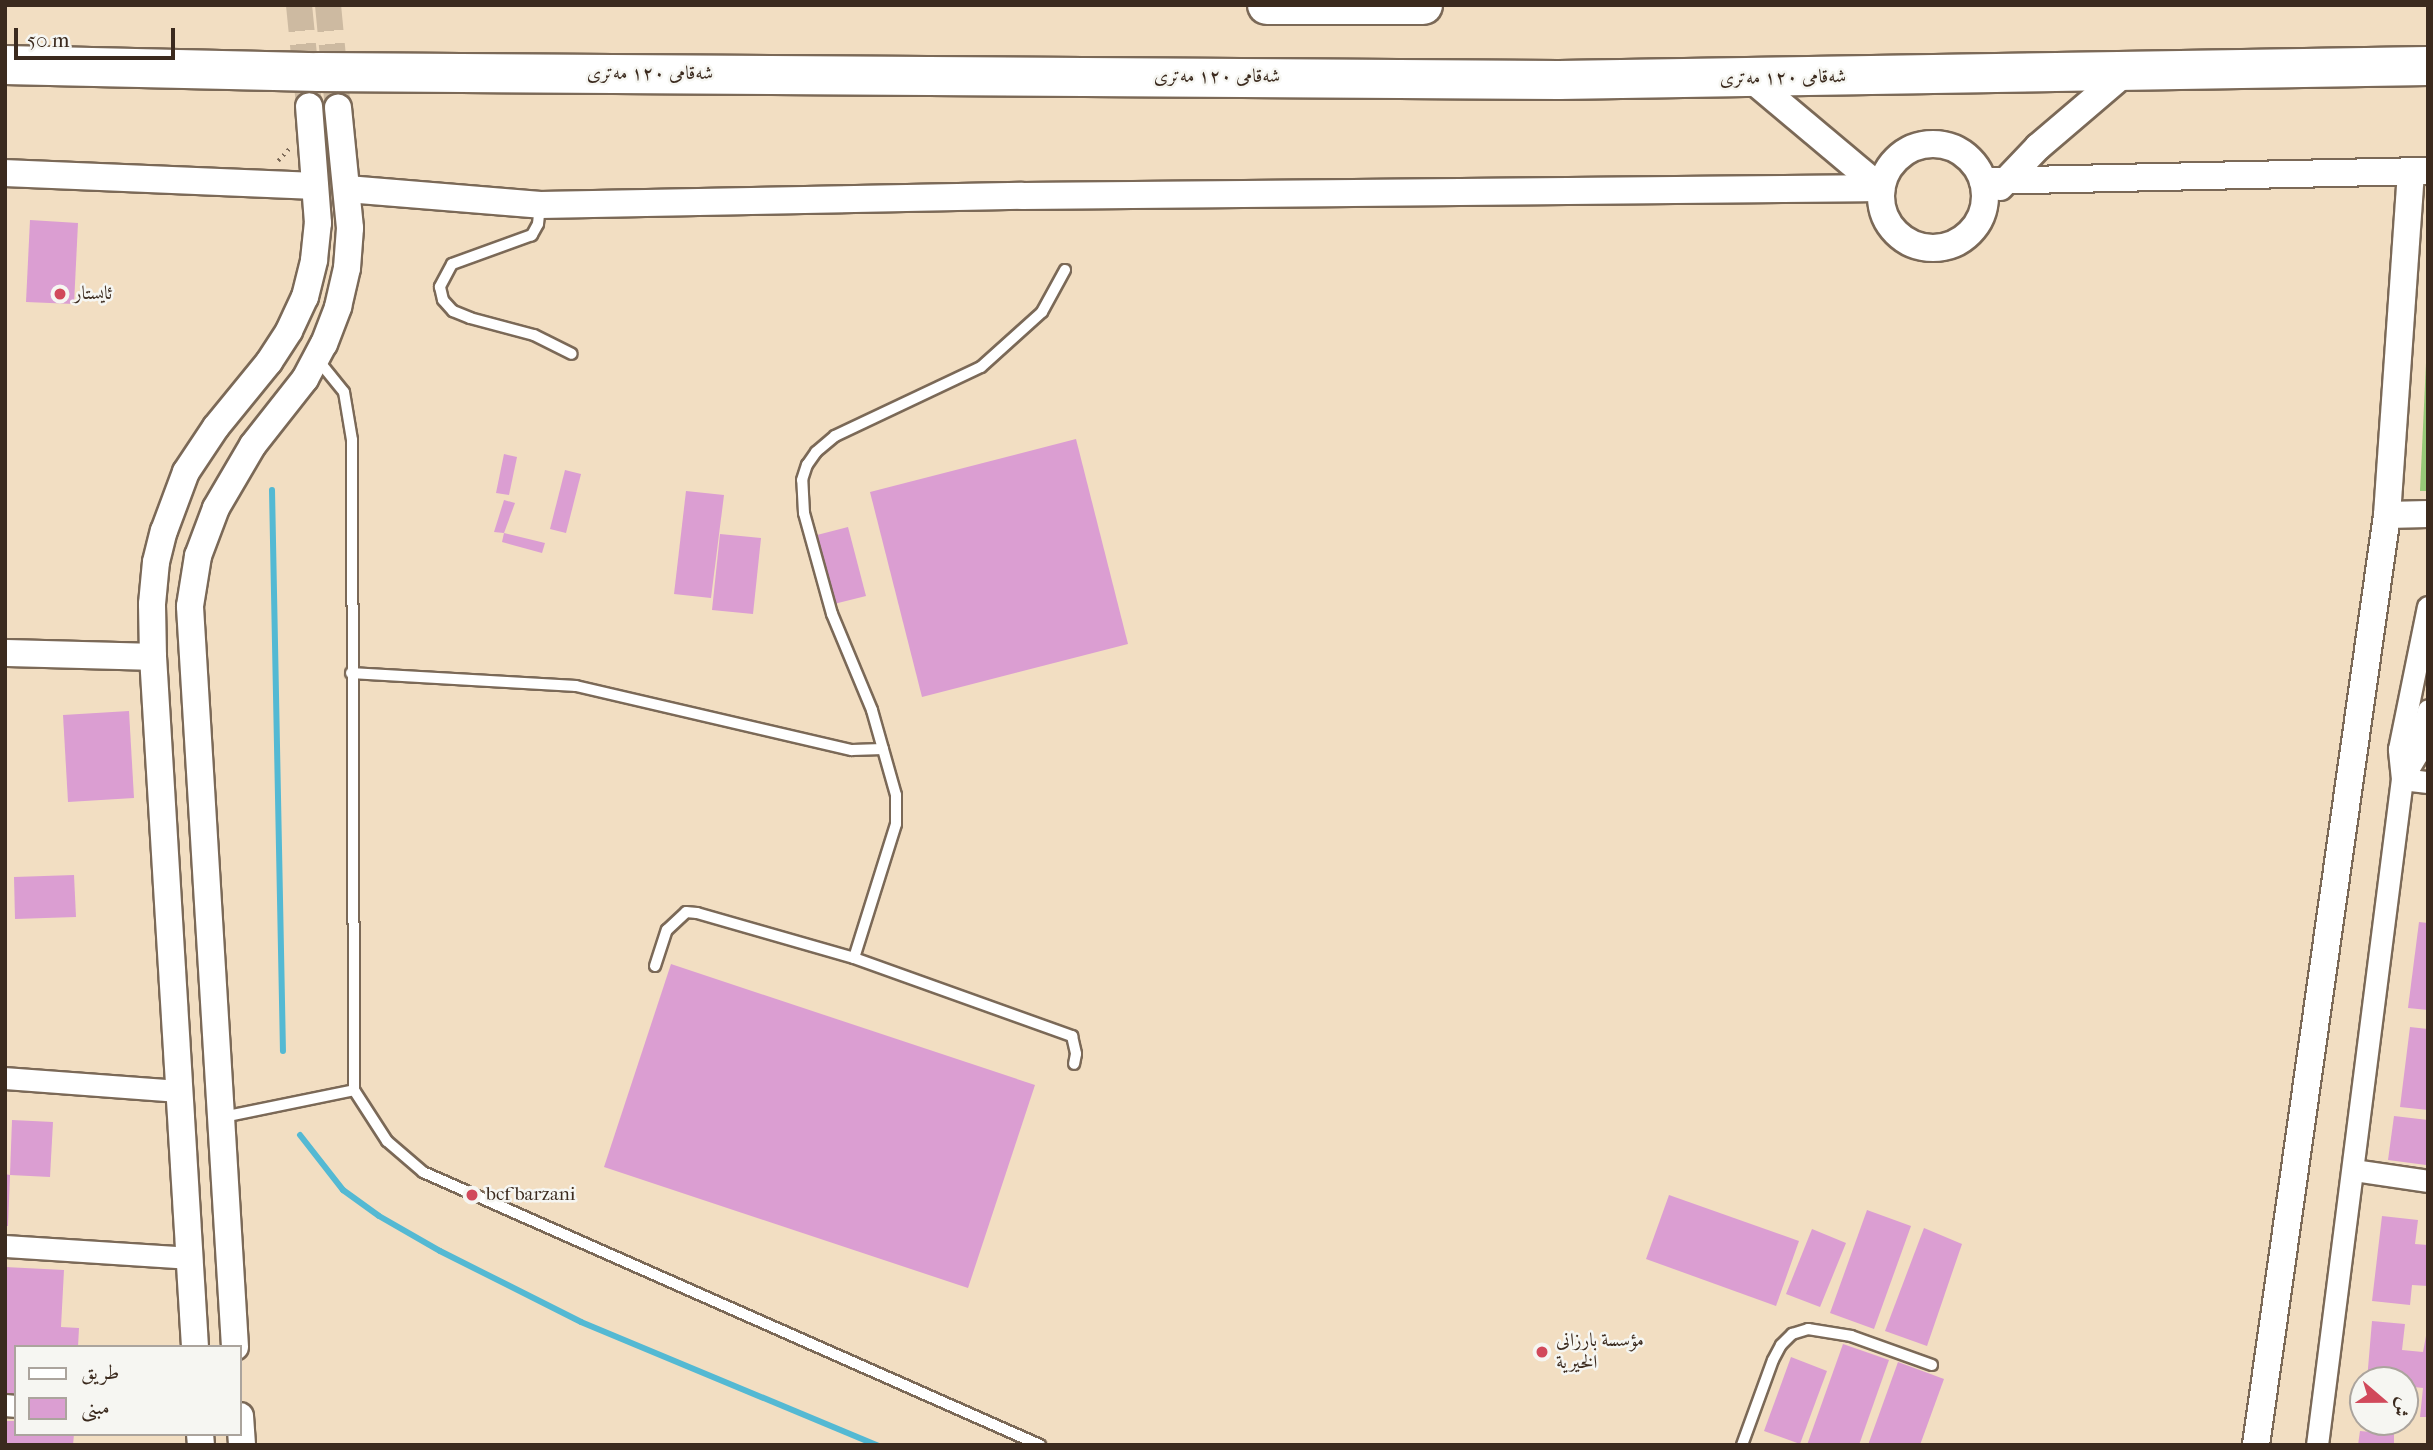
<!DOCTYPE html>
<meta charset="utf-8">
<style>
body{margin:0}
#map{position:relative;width:2433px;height:1450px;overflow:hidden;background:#f2dec2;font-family:"IM FELL French Canon",Amiri,serif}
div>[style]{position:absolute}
.green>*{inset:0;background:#97c978}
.stream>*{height:6px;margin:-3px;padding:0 3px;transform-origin:3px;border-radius:3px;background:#54b9d3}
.building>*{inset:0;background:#db9ed2}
.tertiary-tunnel>*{height:26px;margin-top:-13px;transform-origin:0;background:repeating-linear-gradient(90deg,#cdbaa1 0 26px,transparent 0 39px)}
.path>*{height:3.5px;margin-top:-1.75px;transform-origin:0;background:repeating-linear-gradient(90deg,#7b6957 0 2px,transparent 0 7px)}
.roads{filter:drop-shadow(2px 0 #7b6957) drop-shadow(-2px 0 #7b6957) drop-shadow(0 2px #7b6957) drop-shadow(0 -2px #7b6957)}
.service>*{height:10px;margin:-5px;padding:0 5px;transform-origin:5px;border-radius:5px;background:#fff}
.minor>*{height:21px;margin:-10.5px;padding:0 10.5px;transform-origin:10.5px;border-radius:10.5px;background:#fff}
.tertiary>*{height:26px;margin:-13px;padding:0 13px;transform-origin:13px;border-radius:13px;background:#fff}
.tertiary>.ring{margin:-13px;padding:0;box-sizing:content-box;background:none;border:26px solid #fff;border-radius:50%}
.motorway>*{height:38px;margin:-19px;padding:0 19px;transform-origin:19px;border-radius:19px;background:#fff}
.dots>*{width:19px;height:19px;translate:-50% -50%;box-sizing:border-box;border:4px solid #f6f6f2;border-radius:50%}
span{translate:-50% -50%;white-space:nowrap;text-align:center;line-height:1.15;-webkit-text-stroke:5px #f6f6f2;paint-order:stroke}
.street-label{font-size:19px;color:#3b2a1e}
.poi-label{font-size:19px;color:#3b2a1e}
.left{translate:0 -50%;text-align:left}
.frame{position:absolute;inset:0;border:7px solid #3b2a1e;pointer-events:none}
.legend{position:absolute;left:14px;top:1345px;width:228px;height:91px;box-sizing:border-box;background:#f6f6f2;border:2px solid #aba49d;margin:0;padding:9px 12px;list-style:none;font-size:21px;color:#3b2a1e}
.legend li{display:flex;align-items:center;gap:14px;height:35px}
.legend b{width:35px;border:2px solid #aba49d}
.north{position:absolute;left:2349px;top:1366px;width:70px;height:70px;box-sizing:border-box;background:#f6f6f2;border:2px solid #aba49d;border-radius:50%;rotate:110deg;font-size:19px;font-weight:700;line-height:28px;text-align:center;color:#3b2a1e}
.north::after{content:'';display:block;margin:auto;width:24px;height:32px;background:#d1495b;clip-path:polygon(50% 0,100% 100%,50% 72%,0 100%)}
.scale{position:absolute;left:14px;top:28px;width:161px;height:32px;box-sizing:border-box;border:4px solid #3b2a1e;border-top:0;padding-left:9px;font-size:21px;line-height:24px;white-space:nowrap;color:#3b2a1e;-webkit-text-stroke:5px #f6f6f2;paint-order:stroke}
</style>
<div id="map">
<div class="green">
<i style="clip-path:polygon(2428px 320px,2428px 491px,2420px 491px)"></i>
</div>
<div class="stream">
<i style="left:272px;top:490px;width:561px;rotate:88.88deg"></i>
<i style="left:300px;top:1135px;width:70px;rotate:52deg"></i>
<i style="left:343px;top:1190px;width:44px;rotate:35.8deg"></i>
<i style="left:379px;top:1216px;width:70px;rotate:29.8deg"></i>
<i style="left:440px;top:1251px;width:158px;rotate:26.7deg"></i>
<i style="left:581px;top:1322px;width:320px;rotate:22.6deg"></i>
</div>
<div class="building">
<i style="clip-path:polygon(30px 220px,78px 223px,74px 304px,26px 302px)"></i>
<i style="clip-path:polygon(1076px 439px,1128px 644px,922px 697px,870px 492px)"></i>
<i style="clip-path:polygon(504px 454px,517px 457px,509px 495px,496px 493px)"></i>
<i style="clip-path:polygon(565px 470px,581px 474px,566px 533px,550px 529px)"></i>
<i style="clip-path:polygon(686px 491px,724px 495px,711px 598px,674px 594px)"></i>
<i style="clip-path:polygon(504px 500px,515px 503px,504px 533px,494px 532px)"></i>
<i style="clip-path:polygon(848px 527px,866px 596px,834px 604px,817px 535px)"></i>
<i style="clip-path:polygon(504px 533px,545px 543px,542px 553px,502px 542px)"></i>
<i style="clip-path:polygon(720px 534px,761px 538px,753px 614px,712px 610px)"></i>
<i style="clip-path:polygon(129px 711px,134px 798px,68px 802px,63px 715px)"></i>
<i style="clip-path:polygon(74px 875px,76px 917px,15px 919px,14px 877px)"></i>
<i style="clip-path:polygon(2419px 922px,2428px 923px,2428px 1010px,2408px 1008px)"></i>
<i style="clip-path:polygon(671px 964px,1035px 1085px,968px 1288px,604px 1167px)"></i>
<i style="clip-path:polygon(2410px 1027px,2428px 1029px,2428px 1110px,2400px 1107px)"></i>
<i style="clip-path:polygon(2394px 1116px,2428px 1120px,2426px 1165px,2388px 1160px)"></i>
<i style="clip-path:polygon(12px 1120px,53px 1122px,50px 1177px,10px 1175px)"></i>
<i style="clip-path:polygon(5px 1174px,10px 1175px,8px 1226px,5px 1226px)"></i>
<i style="clip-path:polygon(1669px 1195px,1799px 1241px,1776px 1306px,1646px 1259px)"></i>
<i style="clip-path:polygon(1867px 1210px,1911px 1226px,1874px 1329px,1830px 1313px)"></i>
<i style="clip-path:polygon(2382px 1216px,2418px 1220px,2415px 1244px,2428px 1245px,2428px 1286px,2412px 1285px,2410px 1305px,2372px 1301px)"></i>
<i style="clip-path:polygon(1924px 1228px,1962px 1244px,1927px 1346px,1885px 1331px)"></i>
<i style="clip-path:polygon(1812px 1229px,1846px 1243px,1820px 1307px,1786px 1294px)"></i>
<i style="clip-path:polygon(5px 1267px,64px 1270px,61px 1327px,79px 1328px,78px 1347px,16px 1347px,16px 1397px,5px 1397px)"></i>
<i style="clip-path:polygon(2372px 1321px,2405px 1324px,2402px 1350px,2423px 1352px,2428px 1325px,2428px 1417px,2420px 1417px,2423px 1388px,2405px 1386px,2405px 1380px,2367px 1380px)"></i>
<i style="clip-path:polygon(1843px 1344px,1889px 1360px,1859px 1445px,1807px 1445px)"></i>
<i style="clip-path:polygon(1791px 1357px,1827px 1371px,1800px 1444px,1764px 1431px)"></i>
<i style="clip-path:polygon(1898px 1362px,1944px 1379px,1920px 1445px,1868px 1445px)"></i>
<i style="clip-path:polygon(5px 1421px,16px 1421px,16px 1434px,74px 1434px,73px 1445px,5px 1445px)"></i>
<i style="clip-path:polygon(2360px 1431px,2394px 1434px,2394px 1445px,2358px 1445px)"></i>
</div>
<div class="tertiary-tunnel">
<i style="left:299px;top:5px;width:101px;rotate:84.3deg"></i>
<i style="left:328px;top:5px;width:103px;rotate:84.5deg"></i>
</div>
<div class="path">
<i style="left:278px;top:161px;width:16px;rotate:-47deg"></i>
</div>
<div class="roads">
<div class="service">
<i style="left:540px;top:205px;width:19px;rotate:96deg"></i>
<i style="left:538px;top:224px;width:13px;rotate:119deg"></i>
<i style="left:532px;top:235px;width:85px;rotate:160.1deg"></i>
<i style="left:452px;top:264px;width:26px;rotate:118deg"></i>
<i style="left:440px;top:287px;width:13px;rotate:77deg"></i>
<i style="left:443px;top:300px;width:15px;rotate:48deg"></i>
<i style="left:453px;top:311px;width:18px;rotate:22deg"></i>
<i style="left:470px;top:318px;width:66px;rotate:14.9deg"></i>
<i style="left:534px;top:335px;width:42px;rotate:26.6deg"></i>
<i style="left:318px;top:360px;width:41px;rotate:50.9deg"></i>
<i style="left:344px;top:392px;width:49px;rotate:80.5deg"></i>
<i style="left:352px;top:440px;width:650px;rotate:89.82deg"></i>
<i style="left:354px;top:1090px;width:61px;rotate:57.1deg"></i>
<i style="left:387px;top:1141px;width:48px;rotate:40.7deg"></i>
<i style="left:423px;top:1172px;width:675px;rotate:23.87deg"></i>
<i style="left:351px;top:673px;width:225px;rotate:3.3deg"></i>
<i style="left:576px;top:686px;width:283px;rotate:13.1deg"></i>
<i style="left:852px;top:750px;width:31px;rotate:-2deg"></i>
<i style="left:854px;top:958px;width:140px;rotate:-72.6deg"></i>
<i style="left:896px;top:824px;width:29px;rotate:-90deg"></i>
<i style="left:896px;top:795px;width:88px;rotate:-105.8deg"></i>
<i style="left:872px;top:710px;width:104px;rotate:-112.6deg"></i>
<i style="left:832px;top:614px;width:105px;rotate:-105.5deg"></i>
<i style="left:804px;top:513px;width:33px;rotate:-93deg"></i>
<i style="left:802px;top:480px;width:16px;rotate:-72deg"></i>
<i style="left:807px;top:465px;width:16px;rotate:-55deg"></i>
<i style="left:816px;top:452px;width:25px;rotate:-40deg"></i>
<i style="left:835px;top:436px;width:161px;rotate:-25.3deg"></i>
<i style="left:981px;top:367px;width:82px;rotate:-42deg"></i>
<i style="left:1042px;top:312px;width:48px;rotate:-61.3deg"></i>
<i style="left:655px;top:966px;width:38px;rotate:-72deg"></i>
<i style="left:667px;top:930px;width:26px;rotate:-43deg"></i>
<i style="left:686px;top:912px;width:11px;rotate:5deg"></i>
<i style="left:697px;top:913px;width:163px;rotate:16deg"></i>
<i style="left:854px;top:958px;width:232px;rotate:19.7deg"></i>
<i style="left:1072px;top:1036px;width:18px;rotate:77deg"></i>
<i style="left:1076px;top:1054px;width:10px;rotate:101deg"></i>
<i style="left:223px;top:1117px;width:134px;rotate:-11.6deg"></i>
<i style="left:1742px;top:1445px;width:90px;rotate:-70deg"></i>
<i style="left:1773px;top:1360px;width:17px;rotate:-62deg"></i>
<i style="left:1781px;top:1345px;width:16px;rotate:-45deg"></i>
<i style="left:1792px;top:1334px;width:17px;rotate:-17deg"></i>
<i style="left:1808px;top:1329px;width:44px;rotate:9.2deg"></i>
<i style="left:1851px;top:1336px;width:86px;rotate:19.7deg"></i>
</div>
<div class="minor">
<i style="left:2402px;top:779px;width:29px;rotate:-59deg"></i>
<i style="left:2417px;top:754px;width:45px;rotate:-76deg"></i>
<i style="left:2402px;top:779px;width:26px;rotate:7deg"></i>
<i style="left:5px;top:1078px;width:174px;rotate:4.3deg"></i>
<i style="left:2353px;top:1170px;width:76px;rotate:8.3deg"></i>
<i style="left:5px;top:1246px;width:184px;rotate:3.7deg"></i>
<i style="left:5px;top:1405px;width:11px;rotate:5deg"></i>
<i style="left:2317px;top:1445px;width:671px;rotate:-82.73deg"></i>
<i style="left:2402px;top:779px;width:30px;rotate:-96deg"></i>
<i style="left:2399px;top:749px;width:145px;rotate:-78.5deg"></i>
</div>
<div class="tertiary">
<i style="left:1751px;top:79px;width:170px;rotate:40deg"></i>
<i class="ring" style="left:1881px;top:144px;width:78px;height:78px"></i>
<i style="left:5px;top:173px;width:310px;rotate:2.4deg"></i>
<i style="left:1983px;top:181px;width:445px;rotate:-1.3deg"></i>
<i style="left:2000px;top:187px;width:55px;rotate:-46.5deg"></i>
<i style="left:2038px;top:147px;width:117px;rotate:-40.5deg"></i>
<i style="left:347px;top:189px;width:194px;rotate:4.7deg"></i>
<i style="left:540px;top:205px;width:482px;rotate:-1.1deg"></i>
<i style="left:1022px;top:196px;width:859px;rotate:-0.53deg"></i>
<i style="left:2387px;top:515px;width:41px;rotate:-1.4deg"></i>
<i style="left:5px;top:653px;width:148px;rotate:1.5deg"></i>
<i style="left:195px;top:1347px;width:691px;rotate:-93.48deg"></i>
<i style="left:153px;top:657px;width:53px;rotate:-91.1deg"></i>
<i style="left:152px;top:604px;width:42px;rotate:-84.6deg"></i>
<i style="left:156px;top:562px;width:32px;rotate:-76deg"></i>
<i style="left:164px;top:531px;width:63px;rotate:-69.6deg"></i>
<i style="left:186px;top:472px;width:54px;rotate:-56.3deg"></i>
<i style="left:216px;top:427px;width:84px;rotate:-50.8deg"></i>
<i style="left:269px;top:362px;width:37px;rotate:-57deg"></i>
<i style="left:289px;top:331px;width:38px;rotate:-65deg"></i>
<i style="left:305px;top:297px;width:38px;rotate:-76deg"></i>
<i style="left:314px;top:260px;width:37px;rotate:-84deg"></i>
<i style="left:318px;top:223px;width:117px;rotate:-94.4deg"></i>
<i style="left:235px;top:1347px;width:742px;rotate:-93.48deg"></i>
<i style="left:190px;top:606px;width:51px;rotate:-80.9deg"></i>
<i style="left:198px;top:556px;width:51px;rotate:-69.4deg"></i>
<i style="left:216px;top:508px;width:73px;rotate:-59.6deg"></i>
<i style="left:253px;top:445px;width:84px;rotate:-51.8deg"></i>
<i style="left:305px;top:379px;width:40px;rotate:-62deg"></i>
<i style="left:324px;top:344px;width:40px;rotate:-69deg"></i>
<i style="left:338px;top:307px;width:40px;rotate:-77deg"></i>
<i style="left:347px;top:268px;width:40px;rotate:-85.7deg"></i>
<i style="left:350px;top:228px;width:121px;rotate:-95.7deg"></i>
<i style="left:240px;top:1416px;width:29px;rotate:86deg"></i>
<i style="left:200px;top:1434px;width:11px;rotate:85deg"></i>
<i style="left:2256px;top:1445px;width:939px;rotate:-81.98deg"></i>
<i style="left:2387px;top:515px;width:344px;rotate:-86deg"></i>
</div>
<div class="motorway">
<i style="left:1267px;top:5px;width:156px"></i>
<i style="left:5px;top:65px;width:314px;rotate:1.3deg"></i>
<i style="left:319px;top:72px;width:1240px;rotate:0.37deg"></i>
<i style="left:1559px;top:80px;width:869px;rotate:-0.92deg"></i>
</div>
</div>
<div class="dots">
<i style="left:60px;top:294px;background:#d1495b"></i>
<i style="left:472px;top:1195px;background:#d1495b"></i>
<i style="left:1542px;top:1352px;background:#d1495b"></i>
</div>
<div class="street-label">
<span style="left:650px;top:74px">شەقامی ١٢٠ مەتری</span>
<span style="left:1217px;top:77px">شەقامی ١٢٠ مەتری</span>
<span style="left:1783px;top:78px;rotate:-1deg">شەقامی ١٢٠ مەتری</span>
</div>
<div class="poi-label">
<span class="left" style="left:74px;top:294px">ئایستار</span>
<span class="left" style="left:486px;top:1195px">bcf barzani</span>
<span class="left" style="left:1556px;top:1352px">مؤسسة بارزانی<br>الخیریة</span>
</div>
<div class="frame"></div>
<ul class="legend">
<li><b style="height:9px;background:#fff"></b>طريق</li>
<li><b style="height:19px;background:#db9ed2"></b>مبنى</li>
</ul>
<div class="north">ش</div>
<div class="scale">50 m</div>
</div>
